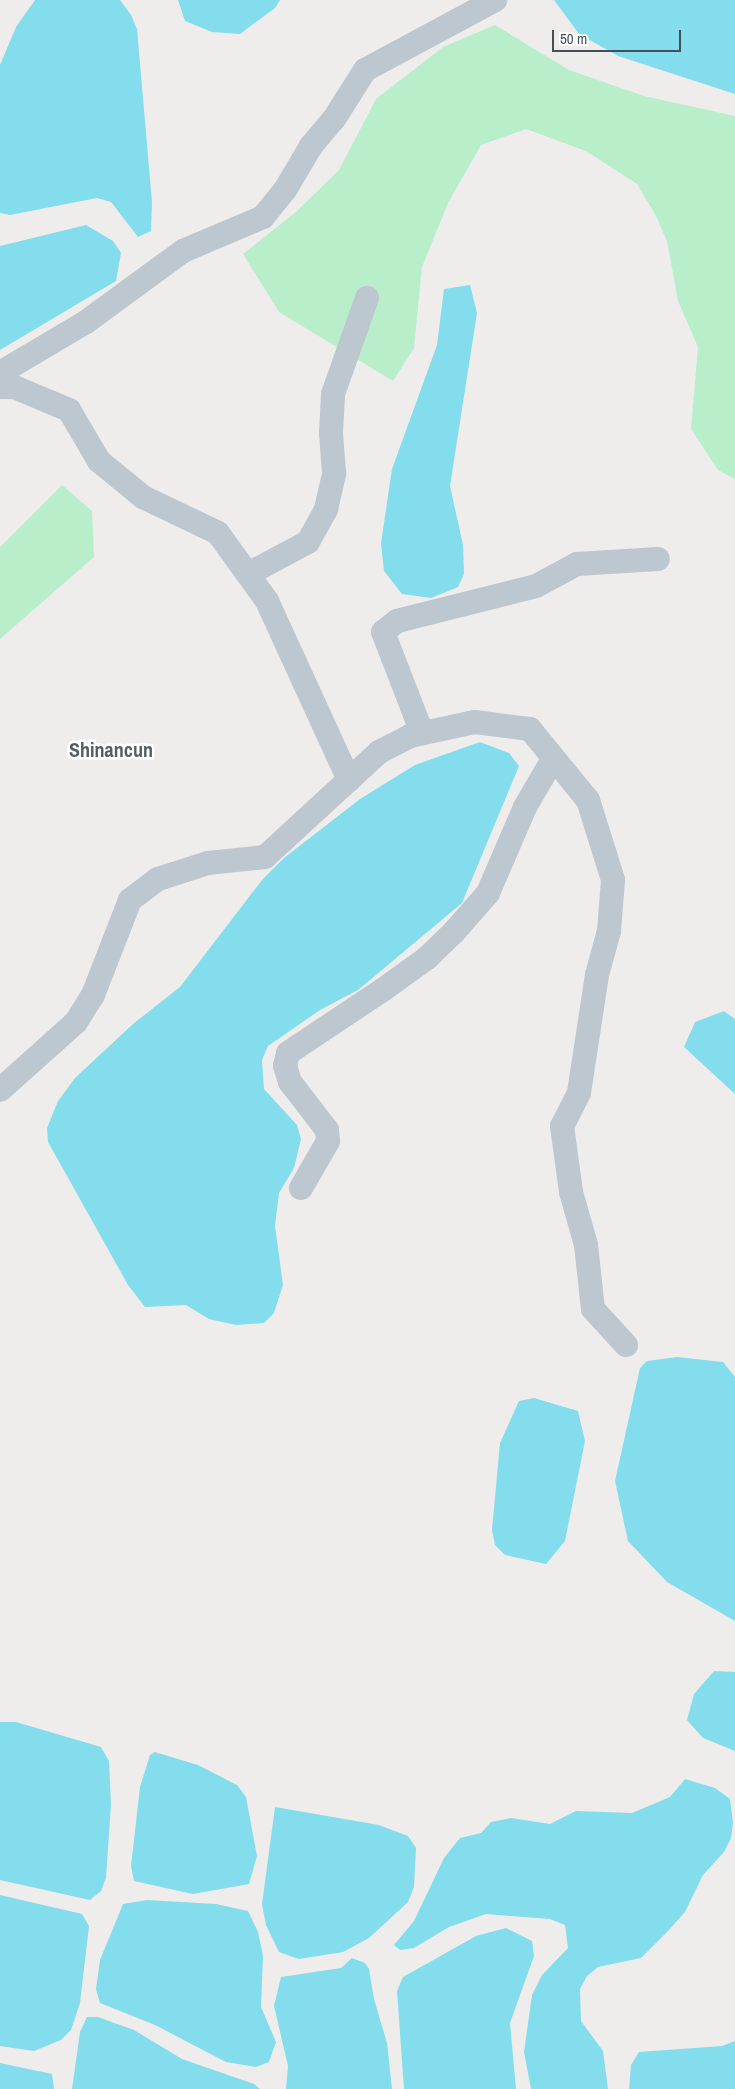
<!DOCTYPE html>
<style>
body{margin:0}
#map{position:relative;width:735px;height:2089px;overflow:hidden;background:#efecec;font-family:"Archivo Narrow",sans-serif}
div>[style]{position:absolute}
.green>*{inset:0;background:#b8efca}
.water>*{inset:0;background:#84dded}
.minor>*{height:24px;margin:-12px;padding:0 12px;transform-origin:12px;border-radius:12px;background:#bcc7cf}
span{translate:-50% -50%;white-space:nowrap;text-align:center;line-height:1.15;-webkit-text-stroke:5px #fff;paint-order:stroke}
.quarter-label{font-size:20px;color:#585d61;font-weight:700}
.scale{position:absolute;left:552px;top:30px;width:129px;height:22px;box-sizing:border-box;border:2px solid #445059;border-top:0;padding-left:6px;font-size:15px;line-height:18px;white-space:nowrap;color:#445059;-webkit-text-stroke:4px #fff;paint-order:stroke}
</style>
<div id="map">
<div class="green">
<i style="clip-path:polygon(495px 25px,569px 70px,644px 96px,735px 116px,735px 479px,718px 470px,691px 429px,698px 347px,678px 301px,667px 241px,656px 216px,637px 184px,586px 151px,526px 129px,481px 145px,448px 203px,422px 267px,414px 348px,393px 381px,279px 312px,243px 254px,297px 211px,339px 170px,376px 99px,443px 47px)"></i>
<i style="clip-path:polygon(62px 485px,92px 511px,94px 557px,0 639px,0 547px)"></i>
</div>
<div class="water">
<i style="clip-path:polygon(35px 0,120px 0,131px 15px,137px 29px,152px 202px,151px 231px,138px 237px,111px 202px,97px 198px,10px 215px,0 213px,0 65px,16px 27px)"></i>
<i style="clip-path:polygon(178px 0,280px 0,275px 8px,240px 34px,212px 32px,185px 21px)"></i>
<i style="clip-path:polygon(554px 0,735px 0,735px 94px,618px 56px,579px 34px)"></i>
<i style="clip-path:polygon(86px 225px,113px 241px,121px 253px,116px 281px,0 350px,0 246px)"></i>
<i style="clip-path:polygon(470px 285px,477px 313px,450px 486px,463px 545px,464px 574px,458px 587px,431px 598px,402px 594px,384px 571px,381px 543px,392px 469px,437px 345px,444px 289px)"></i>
<i style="clip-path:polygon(480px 742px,509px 753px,519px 766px,462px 903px,358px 990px,320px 1010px,268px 1046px,262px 1060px,264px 1089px,297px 1125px,301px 1139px,294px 1168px,279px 1193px,275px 1226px,283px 1285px,274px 1313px,264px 1323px,236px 1325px,209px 1319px,186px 1305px,145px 1307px,128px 1285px,48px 1142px,47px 1128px,58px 1101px,75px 1078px,133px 1024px,180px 987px,262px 880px,284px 858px,360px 799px,415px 765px)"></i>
<i style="clip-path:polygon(724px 1011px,735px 1019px,735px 1094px,684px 1047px,695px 1022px)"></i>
<i style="clip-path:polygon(677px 1357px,723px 1362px,735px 1377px,735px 1621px,667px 1582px,628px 1541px,615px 1481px,640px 1368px,647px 1361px)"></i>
<i style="clip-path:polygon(534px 1398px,578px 1411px,585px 1441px,565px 1541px,546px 1564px,505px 1555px,495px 1545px,492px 1530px,500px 1443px,519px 1401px)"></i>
<i style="clip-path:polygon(714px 1671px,735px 1672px,735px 1751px,703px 1738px,687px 1720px,694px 1694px)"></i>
<i style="clip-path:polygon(0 1722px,16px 1722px,101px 1747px,109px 1761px,111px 1804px,106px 1878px,101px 1891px,90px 1900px,0 1880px)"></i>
<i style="clip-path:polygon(155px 1752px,198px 1765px,237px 1785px,246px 1797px,257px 1856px,249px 1884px,193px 1894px,134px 1881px,131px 1866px,140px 1787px,150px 1755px)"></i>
<i style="clip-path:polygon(685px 1779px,715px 1788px,730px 1799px,733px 1823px,731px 1838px,724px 1852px,703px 1875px,685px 1912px,669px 1930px,641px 1958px,598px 1967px,587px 1976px,580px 1989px,581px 2021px,603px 2051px,608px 2089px,531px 2089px,524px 2052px,532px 1995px,542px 1975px,568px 1948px,565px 1925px,550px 1919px,486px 1914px,449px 1927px,414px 1948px,400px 1950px,394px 1945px,414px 1921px,444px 1858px,460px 1838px,481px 1833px,491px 1822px,511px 1818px,550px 1824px,576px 1811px,632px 1813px,670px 1797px)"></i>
<i style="clip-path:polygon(275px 1807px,379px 1825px,408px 1836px,416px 1848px,414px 1887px,408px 1902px,369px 1938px,343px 1952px,299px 1959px,279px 1952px,266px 1925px,262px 1904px)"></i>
<i style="clip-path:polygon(0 1895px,82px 1914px,89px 1926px,80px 2003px,71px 2030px,61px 2040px,34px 2051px,0 2046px)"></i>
<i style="clip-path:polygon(147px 1900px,216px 1904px,248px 1911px,258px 1932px,263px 1956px,261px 2007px,276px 2042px,269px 2062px,256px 2067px,226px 2062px,155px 2025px,100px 2003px,96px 1989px,100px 1960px,123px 1904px)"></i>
<i style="clip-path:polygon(506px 1928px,532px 1941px,534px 1956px,510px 2023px,516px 2089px,404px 2089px,397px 1991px,403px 1977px,476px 1936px)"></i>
<i style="clip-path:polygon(352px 1958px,365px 1963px,369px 1969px,374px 1999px,387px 2043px,392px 2089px,286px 2089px,288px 2066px,274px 2006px,281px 1977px,341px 1968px)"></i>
<i style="clip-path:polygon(87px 2017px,98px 2017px,134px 2030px,182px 2059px,254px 2084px,260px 2089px,72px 2089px,80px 2032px)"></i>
<i style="clip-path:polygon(735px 2041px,735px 2089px,629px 2089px,631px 2065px,639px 2052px,722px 2046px)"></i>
<i style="clip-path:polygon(0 2063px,52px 2074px,54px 2089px,0 2089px)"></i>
</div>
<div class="minor">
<i style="left:0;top:373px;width:100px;rotate:-30.7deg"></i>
<i style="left:86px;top:322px;width:120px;rotate:-36.2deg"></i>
<i style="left:183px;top:251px;width:87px;rotate:-23deg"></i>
<i style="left:263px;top:217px;width:35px;rotate:-51deg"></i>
<i style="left:285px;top:190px;width:51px;rotate:-59.4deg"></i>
<i style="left:311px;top:146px;width:35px;rotate:-50deg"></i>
<i style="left:334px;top:119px;width:58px;rotate:-57.7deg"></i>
<i style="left:365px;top:70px;width:148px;rotate:-28.3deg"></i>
<i style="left:0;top:387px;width:14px"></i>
<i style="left:14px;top:387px;width:60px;rotate:22.7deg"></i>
<i style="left:69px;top:410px;width:59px;rotate:59.5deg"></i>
<i style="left:99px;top:461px;width:57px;rotate:39.3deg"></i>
<i style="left:143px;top:497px;width:83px;rotate:25.6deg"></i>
<i style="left:218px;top:533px;width:84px;rotate:54.2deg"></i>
<i style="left:267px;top:601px;width:197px;rotate:65.4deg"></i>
<i style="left:248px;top:574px;width:68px;rotate:-28.1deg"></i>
<i style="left:308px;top:542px;width:38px;rotate:-61deg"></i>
<i style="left:326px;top:509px;width:37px;rotate:-77deg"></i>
<i style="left:334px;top:473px;width:40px;rotate:-94.3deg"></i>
<i style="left:331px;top:433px;width:39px;rotate:-87deg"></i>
<i style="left:333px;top:394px;width:102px;rotate:-70.5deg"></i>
<i style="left:422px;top:733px;width:108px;rotate:-111.1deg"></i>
<i style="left:383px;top:632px;width:18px;rotate:-38deg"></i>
<i style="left:397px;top:621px;width:143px;rotate:-14.1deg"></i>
<i style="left:536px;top:586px;width:47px;rotate:-28.2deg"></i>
<i style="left:577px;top:564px;width:81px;rotate:-3.5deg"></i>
<i style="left:0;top:1090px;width:102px;rotate:-41.8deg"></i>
<i style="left:76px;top:1022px;width:32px;rotate:-58deg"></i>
<i style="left:93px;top:995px;width:102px;rotate:-68.7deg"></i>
<i style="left:130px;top:900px;width:35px;rotate:-37deg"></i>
<i style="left:158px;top:879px;width:52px;rotate:-17.7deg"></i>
<i style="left:208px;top:863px;width:57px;rotate:-6deg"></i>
<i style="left:265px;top:857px;width:155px;rotate:-42.6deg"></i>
<i style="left:379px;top:752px;width:35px;rotate:-27deg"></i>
<i style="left:410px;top:736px;width:66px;rotate:-12.2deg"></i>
<i style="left:475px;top:722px;width:55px;rotate:7.3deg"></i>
<i style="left:530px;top:729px;width:92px;rotate:50.8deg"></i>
<i style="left:588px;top:800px;width:84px;rotate:72.6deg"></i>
<i style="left:613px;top:880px;width:51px;rotate:94.5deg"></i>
<i style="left:609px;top:931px;width:46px;rotate:105.3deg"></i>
<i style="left:597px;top:975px;width:119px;rotate:98.7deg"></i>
<i style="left:579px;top:1093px;width:37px;rotate:117deg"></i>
<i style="left:562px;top:1126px;width:67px;rotate:82.2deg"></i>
<i style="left:571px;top:1192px;width:55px;rotate:74.2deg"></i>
<i style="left:586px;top:1245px;width:64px;rotate:83.8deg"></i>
<i style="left:593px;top:1309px;width:49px;rotate:47.5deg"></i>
<i style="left:301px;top:1188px;width:54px;rotate:-60.1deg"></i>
<i style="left:328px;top:1141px;width:11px;rotate:-95deg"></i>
<i style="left:327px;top:1130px;width:61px;rotate:-127.6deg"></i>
<i style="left:290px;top:1082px;width:17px;rotate:-107deg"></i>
<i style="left:285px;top:1066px;width:13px;rotate:-77deg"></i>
<i style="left:288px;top:1053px;width:115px;rotate:-33.7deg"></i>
<i style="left:384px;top:989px;width:53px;rotate:-35.8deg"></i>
<i style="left:427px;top:958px;width:37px;rotate:-44deg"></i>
<i style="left:454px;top:932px;width:52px;rotate:-48.9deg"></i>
<i style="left:488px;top:893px;width:94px;rotate:-66.7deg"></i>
<i style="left:525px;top:807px;width:56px;rotate:-59.7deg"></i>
</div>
<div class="quarter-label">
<span style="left:111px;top:749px">Shinancun</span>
</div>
<div class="scale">50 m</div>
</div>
